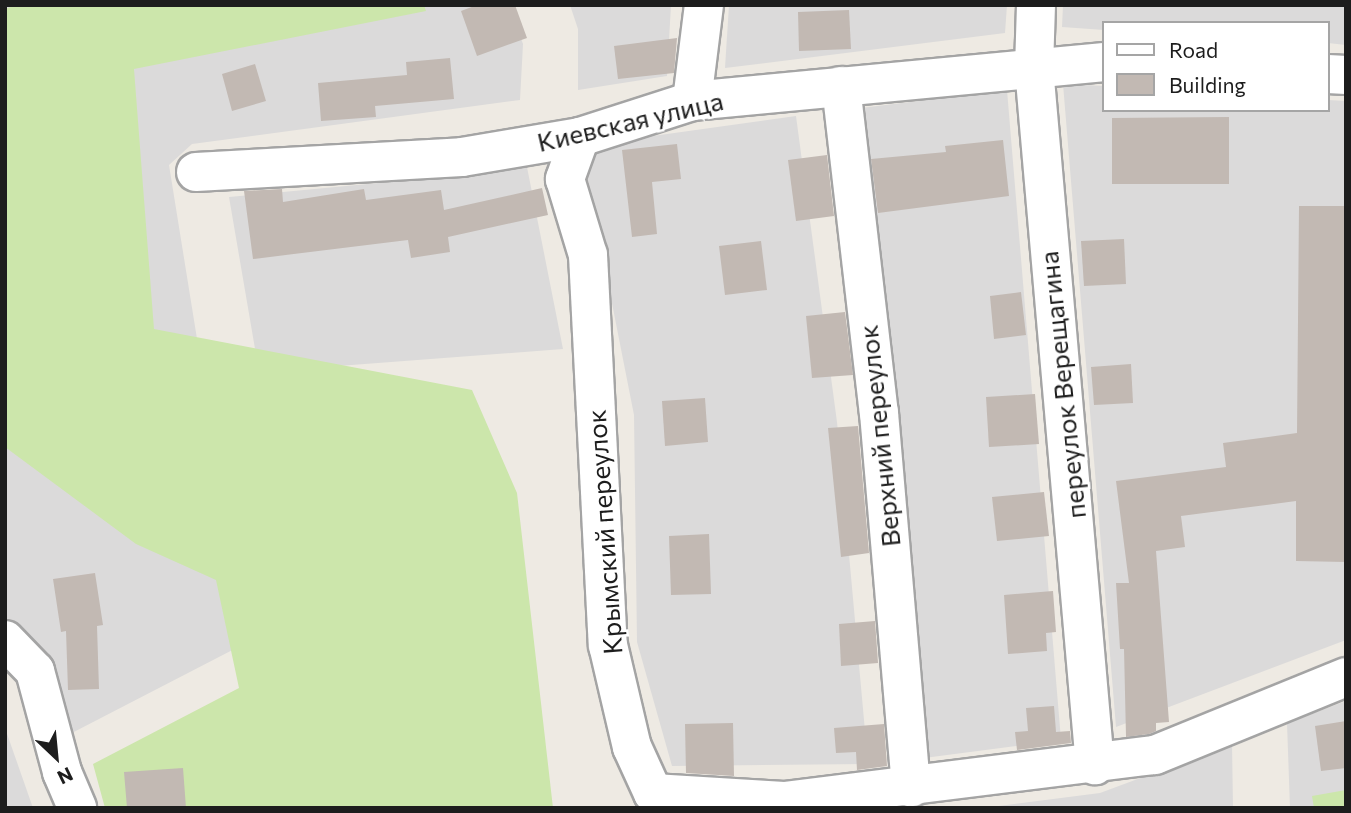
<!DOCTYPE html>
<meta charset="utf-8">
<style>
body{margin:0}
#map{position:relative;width:1351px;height:813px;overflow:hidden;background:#eeeae3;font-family:Commissioner,sans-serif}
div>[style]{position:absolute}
.residential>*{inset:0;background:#dbdada}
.grass>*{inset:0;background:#cce6ab}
.building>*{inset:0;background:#c2b9b3}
.roads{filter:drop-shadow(2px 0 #a4a4a4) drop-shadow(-2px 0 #a4a4a4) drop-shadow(0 2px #a4a4a4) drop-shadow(0 -2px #a4a4a4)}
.minor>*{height:38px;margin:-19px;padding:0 19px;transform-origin:19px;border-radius:19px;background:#fff}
span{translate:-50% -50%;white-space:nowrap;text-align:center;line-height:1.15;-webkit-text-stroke:5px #fff;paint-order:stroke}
.street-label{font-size:26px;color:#1d1d1d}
.frame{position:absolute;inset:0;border:7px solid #1d1d1d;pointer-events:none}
.legend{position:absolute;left:1102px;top:21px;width:228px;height:91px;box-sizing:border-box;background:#fff;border:2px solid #a5a5a5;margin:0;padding:9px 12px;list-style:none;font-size:21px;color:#1d1d1d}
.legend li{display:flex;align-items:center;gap:14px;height:35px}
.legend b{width:35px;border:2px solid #a5a5a5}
.north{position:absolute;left:21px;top:722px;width:70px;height:70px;-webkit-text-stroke:5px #fff;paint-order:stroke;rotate:154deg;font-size:19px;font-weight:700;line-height:28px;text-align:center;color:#1d1d1d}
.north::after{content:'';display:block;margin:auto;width:24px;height:32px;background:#1d1d1d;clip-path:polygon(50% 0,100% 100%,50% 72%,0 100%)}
</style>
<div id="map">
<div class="residential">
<i style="clip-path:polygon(5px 5px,509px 5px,523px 44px,520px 100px,192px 144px,169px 165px,246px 643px,68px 735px,5px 629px)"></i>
<i style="clip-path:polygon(570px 5px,671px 5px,667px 76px,578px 90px,578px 29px)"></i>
<i style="clip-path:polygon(729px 5px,1007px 5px,1005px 33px,725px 68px)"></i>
<i style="clip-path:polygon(1063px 5px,1346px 5px,1346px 45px,1328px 43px,1328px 23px,1104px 23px,1104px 30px,1062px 27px)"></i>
<i style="clip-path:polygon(1063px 84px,1104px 86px,1104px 110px,1328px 110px,1328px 100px,1346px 101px,1346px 640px,1116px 727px)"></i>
<i style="clip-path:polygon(1007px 90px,1061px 740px,924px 758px,853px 109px)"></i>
<i style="clip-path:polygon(796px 116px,837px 422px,868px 764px,672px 766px,637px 642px,634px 415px,581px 146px)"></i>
<i style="clip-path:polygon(525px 157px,563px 349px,259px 372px,229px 197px,441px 177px)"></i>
<i style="clip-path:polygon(1346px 701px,1346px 808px,1290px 808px,1287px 723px)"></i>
<i style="clip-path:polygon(5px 728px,33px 808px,5px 808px)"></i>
<i style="clip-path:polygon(1232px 744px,1233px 808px,983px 808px,1100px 793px)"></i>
</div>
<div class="grass">
<i style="clip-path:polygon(16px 5px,424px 5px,426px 11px,134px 69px,154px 329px,472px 390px,517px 493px,553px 808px,105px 808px,93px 764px,239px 688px,216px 580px,136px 544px,5px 447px,5px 9px)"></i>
<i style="clip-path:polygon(1346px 790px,1346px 808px,1314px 808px,1312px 796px)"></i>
</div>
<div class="building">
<i style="clip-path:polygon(477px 5px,515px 5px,527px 38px,477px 56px,461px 11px)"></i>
<i style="clip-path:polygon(849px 10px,851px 49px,799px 51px,798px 12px)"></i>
<i style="clip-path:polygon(677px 38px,674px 73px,618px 79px,614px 46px)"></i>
<i style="clip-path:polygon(450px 58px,454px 99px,375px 106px,376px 117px,321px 121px,318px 83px,407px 75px,406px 62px)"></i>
<i style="clip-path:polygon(255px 64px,266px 101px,232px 111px,222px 74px)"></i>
<i style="clip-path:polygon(1229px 117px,1229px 184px,1112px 184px,1112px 118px)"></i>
<i style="clip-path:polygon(1003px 140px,1009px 196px,878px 213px,871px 159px,946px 152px,945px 146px)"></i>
<i style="clip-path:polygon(677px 144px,681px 179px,652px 182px,657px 234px,632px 237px,622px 150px)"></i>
<i style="clip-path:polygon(827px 155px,834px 216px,796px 221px,788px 160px)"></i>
<i style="clip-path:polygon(542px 188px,548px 215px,448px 237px,450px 252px,411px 258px,408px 240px,253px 259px,244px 191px,282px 189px,283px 202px,364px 189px,366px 200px,441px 190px,444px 210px)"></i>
<i style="clip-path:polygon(1299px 206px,1346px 206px,1346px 562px,1296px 561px,1296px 501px,1181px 516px,1185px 547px,1156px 551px,1169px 722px,1156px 723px,1156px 731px,1149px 734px,1126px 737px,1124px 649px,1120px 649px,1116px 583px,1129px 583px,1116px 481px,1226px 467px,1223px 443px,1297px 433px)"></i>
<i style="clip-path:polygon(1124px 239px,1126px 284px,1084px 286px,1081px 241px)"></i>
<i style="clip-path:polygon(761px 241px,767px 290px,725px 295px,719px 246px)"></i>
<i style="clip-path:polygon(1021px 292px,1026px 335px,994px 339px,990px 296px)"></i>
<i style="clip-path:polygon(845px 312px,853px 375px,812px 378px,806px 316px)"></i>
<i style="clip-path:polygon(1131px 364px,1133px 403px,1094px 405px,1091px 367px)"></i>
<i style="clip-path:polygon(1035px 394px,1039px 444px,989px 447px,986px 397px)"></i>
<i style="clip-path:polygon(705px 398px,708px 442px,665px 446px,662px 401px)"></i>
<i style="clip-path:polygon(858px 426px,869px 553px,841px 557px,828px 428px)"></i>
<i style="clip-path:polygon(1044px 492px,1049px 536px,997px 541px,992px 497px)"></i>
<i style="clip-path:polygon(709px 534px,711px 594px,671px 595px,669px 536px)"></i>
<i style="clip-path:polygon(95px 573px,103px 625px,97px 626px,99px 689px,68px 690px,66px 631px,61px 632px,53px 579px)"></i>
<i style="clip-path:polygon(1053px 591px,1056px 632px,1046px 633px,1047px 651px,1008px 654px,1004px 595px)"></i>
<i style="clip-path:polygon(875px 621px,878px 663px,841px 666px,839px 624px)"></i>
<i style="clip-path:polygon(1054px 706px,1056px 732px,1070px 731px,1071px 743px,1017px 750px,1015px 732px,1028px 731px,1026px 708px)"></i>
<i style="clip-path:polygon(1346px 721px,1346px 768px,1321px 771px,1315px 726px)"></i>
<i style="clip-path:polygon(733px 723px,734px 776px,686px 773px,685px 724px)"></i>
<i style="clip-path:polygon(884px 724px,887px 766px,857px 770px,856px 752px,836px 753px,834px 728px)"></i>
<i style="clip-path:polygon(183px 768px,186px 808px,127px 808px,124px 772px)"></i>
</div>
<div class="roads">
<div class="minor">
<i style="left:1036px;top:5px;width:63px;rotate:91.8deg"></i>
<i style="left:1034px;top:68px;width:700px;rotate:85deg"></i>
<i style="left:1328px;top:74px;width:18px;rotate:3deg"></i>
<i style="left:841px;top:86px;width:329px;rotate:83.4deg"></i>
<i style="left:879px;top:413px;width:376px;rotate:85.1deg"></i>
<i style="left:692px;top:101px;width:97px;rotate:-82.9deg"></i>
<i style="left:580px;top:137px;width:45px;rotate:109.7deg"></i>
<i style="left:565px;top:179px;width:79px;rotate:73.2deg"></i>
<i style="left:588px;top:255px;width:391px;rotate:87.1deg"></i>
<i style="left:608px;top:645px;width:105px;rotate:76.8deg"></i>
<i style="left:632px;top:747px;width:51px;rotate:65.5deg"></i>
<i style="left:653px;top:793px;width:131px;rotate:3.5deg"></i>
<i style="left:784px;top:801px;width:374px;rotate:-7.1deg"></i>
<i style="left:1155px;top:755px;width:206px;rotate:-22.2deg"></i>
<i style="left:196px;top:172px;width:266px;rotate:-3.2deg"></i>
<i style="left:462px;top:157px;width:120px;rotate:-9.6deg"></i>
<i style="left:580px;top:137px;width:118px;rotate:-17.8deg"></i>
<i style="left:692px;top:101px;width:414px;rotate:-5.4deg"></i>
<i style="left:5px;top:640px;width:43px;rotate:45.9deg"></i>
<i style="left:35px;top:671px;width:105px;rotate:75deg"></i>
<i style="left:62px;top:772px;width:39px;rotate:67deg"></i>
</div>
</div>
<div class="street-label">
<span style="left:630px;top:121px;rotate:-13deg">Киевская улица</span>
<span style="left:1062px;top:385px;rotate:-96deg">переулок Верещагина</span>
<span style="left:879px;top:436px;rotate:-96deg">Верхний переулок</span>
<span style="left:604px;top:532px;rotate:-94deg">Крымский переулок</span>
</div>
<div class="frame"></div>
<ul class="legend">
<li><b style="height:9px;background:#fff"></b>Road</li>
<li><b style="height:19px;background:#c2b9b3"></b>Building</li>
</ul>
<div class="north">N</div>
</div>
